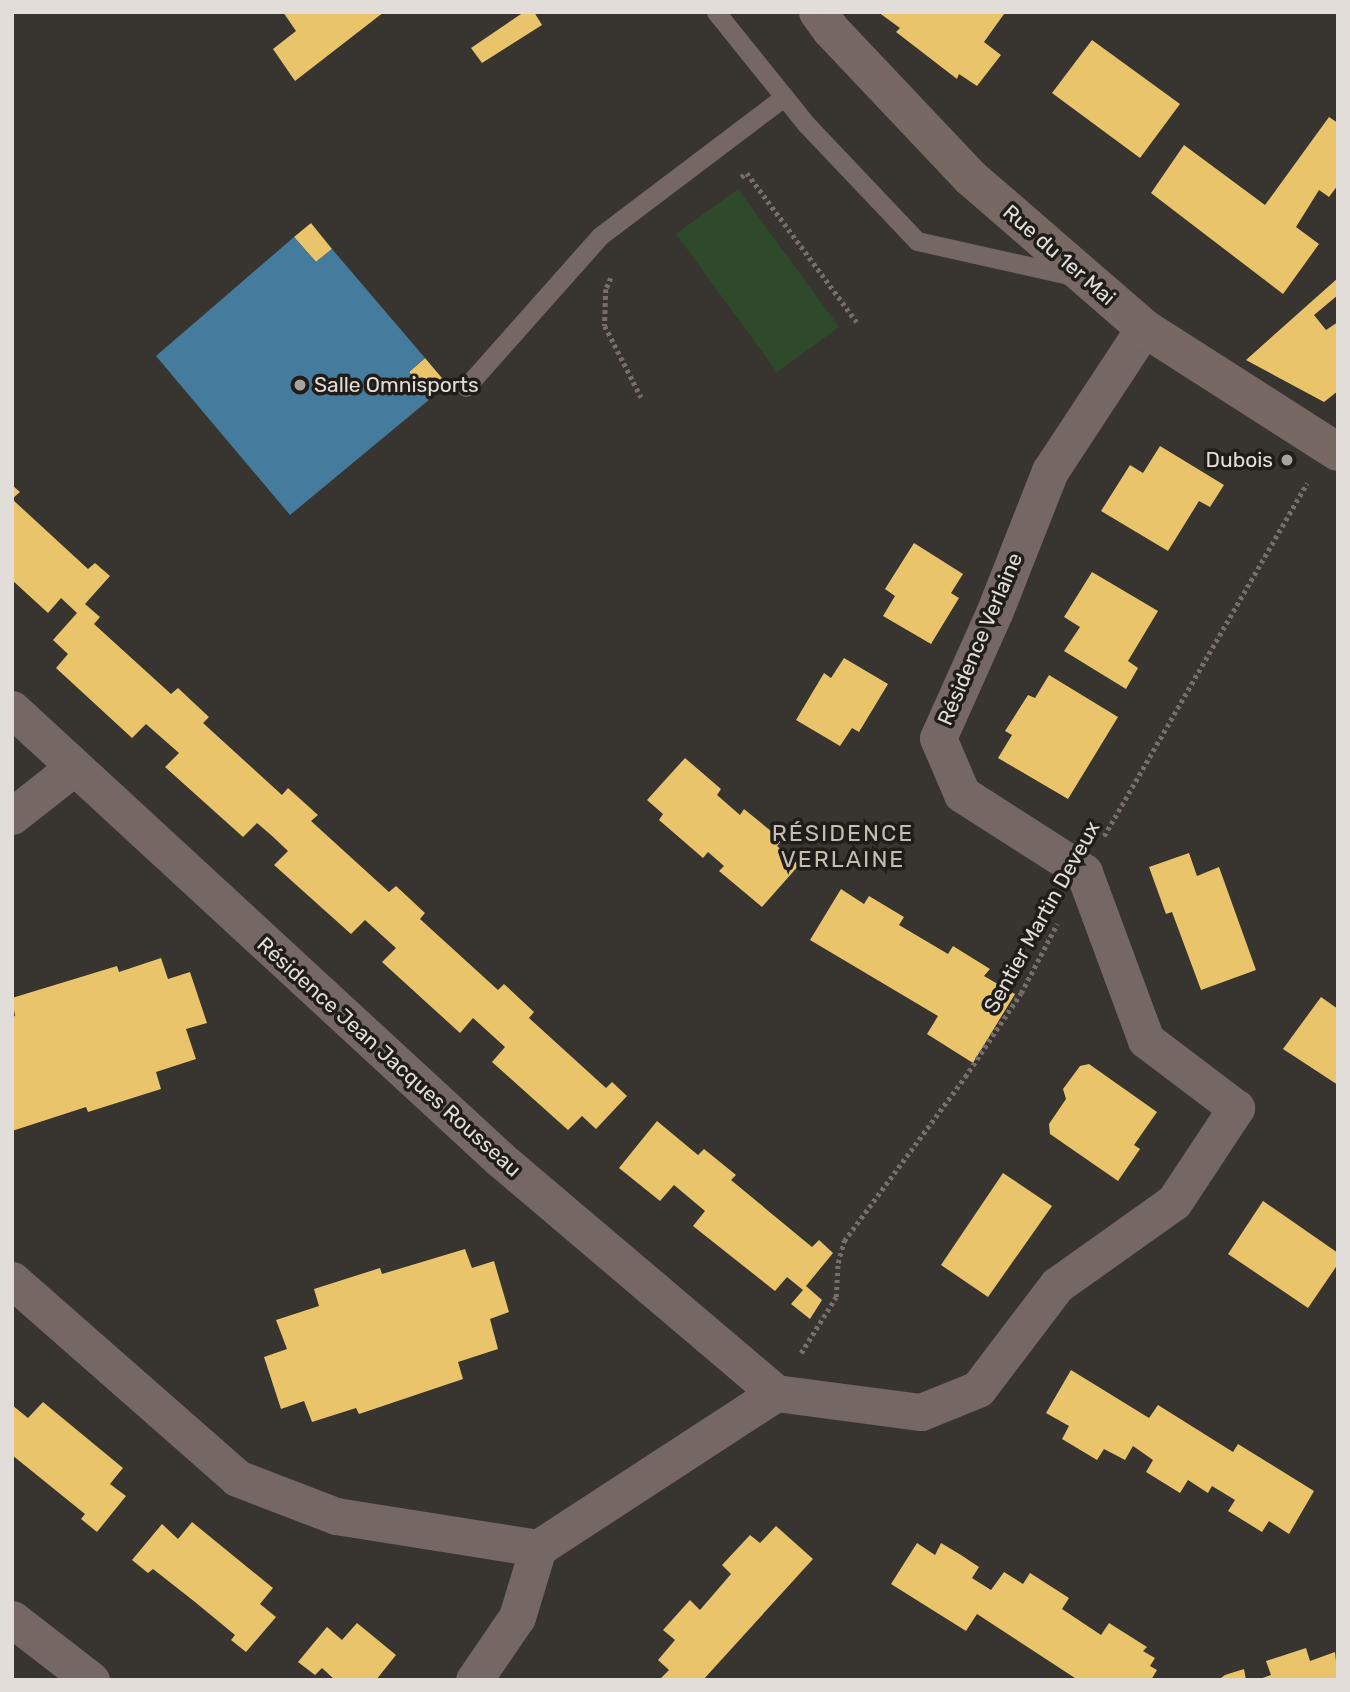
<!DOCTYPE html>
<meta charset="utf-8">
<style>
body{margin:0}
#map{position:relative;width:1350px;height:1692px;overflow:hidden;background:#383430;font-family:Rubik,sans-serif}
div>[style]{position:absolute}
.green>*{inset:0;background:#2f4a2a}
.homes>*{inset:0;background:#e9c46a}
.public>*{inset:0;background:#457b9d}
.path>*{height:4.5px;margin-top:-2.25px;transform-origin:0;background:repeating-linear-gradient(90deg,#786d6a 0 3.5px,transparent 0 7px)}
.lane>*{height:19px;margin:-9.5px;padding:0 9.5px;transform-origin:9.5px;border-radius:9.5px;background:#756763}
.street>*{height:37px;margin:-18.5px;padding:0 18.5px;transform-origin:18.5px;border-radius:18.5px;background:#756763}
.secondary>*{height:38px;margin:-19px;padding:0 19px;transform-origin:19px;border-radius:19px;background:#786863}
.dots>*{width:19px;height:19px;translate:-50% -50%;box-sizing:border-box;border:4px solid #201d19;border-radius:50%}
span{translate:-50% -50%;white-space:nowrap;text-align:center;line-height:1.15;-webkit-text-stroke:7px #201d19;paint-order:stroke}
.street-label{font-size:21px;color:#e2ddd8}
.poi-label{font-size:21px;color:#e2ddd8}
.left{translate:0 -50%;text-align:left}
.right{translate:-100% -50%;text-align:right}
.neighbourhood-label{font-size:23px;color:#c5bcb2;letter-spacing:2px}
.frame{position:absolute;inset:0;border:14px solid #e2ddd8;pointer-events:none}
</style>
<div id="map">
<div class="green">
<i style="clip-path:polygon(738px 189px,839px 327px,777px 372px,676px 234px)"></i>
</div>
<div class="homes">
<i style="clip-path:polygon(283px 12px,384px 12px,295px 81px,273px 49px,296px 31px)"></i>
<i style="clip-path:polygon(524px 12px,534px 12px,542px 25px,482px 63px,471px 48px)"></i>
<i style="clip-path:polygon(878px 12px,1002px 12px,1004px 14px,984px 42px,1001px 55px,977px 86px,959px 74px,957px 79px,896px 32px,900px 28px)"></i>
<i style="clip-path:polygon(1092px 40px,1180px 104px,1140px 158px,1052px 93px)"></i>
<i style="clip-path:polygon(1329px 117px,1338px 123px,1338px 185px,1329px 197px,1319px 190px,1296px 227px,1319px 244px,1283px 294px,1151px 193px,1184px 145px,1265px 205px)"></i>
<i style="clip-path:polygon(311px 223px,332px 249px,316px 262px,294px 237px)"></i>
<i style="clip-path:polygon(1338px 278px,1338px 295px,1314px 315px,1326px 330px,1338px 322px,1338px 391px,1324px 402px,1246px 360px)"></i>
<i style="clip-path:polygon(425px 358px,447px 384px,430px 399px,409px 372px)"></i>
<i style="clip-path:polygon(1160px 446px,1224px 485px,1210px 507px,1199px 501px,1168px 551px,1101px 511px,1130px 465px,1143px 473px)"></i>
<i style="clip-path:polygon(12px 485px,20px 492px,12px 499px,88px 569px,95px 563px,110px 576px,85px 604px,100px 617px,94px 624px,171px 694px,178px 688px,194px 703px,209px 717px,203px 723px,282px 795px,288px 788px,318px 815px,311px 821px,389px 892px,396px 886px,410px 899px,425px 913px,420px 919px,498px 990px,504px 984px,534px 1012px,529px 1018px,606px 1088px,612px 1082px,627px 1096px,596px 1129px,582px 1116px,568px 1130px,492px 1062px,505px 1047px,473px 1018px,460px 1033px,382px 962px,396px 948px,365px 920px,351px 934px,274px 865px,288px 851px,271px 835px,257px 823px,243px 837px,165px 767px,179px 753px,146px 724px,132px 738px,56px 668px,68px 654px,53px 640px,77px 613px,61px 598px,48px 613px,12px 580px)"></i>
<i style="clip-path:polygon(914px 543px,963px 574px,951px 593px,959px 598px,931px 644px,883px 616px,895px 596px,885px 589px)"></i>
<i style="clip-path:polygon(1092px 572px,1158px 611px,1128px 661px,1138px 668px,1126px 689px,1064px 651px,1080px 627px,1064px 617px)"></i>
<i style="clip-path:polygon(844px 658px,888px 684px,859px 732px,852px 728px,840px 746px,796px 720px,824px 673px,831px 678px)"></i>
<i style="clip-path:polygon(1049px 675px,1118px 717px,1068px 799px,998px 758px,1012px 735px,1005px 731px,1028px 695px,1035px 698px)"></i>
<i style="clip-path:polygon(685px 758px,721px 789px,717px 795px,740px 815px,744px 809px,782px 840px,777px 846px,799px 865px,762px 907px,719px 871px,724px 866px,708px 852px,703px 858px,659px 820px,663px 814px,647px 800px)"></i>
<i style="clip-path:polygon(1189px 853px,1197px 876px,1219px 867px,1256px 970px,1201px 990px,1172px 912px,1166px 914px,1149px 867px)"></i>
<i style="clip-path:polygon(841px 889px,864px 904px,869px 896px,904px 917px,899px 925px,948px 954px,953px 946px,990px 969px,984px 976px,1015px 994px,973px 1063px,927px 1034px,938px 1016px,810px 940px)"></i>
<i style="clip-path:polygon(161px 958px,168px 979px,190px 972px,207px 1023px,186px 1029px,196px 1059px,156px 1072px,161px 1089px,88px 1112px,86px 1107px,12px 1131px,12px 1017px,15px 1016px,12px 998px,117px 966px,119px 972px)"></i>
<i style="clip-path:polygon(1321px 997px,1338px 1009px,1338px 1085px,1283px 1049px)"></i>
<i style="clip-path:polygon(1089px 1064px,1157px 1112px,1134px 1145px,1140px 1149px,1118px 1181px,1050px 1134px,1049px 1124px,1066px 1099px,1063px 1089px,1080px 1066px)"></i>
<i style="clip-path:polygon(657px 1121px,698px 1155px,704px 1149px,736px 1175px,731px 1180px,812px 1247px,819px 1240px,833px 1253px,806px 1286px,822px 1300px,810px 1319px,791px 1304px,803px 1290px,787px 1277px,775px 1291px,693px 1226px,705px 1211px,674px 1185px,660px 1201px,619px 1168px)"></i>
<i style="clip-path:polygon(1003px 1173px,1052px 1206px,988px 1297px,941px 1265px)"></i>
<i style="clip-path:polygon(1263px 1201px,1338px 1253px,1338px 1264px,1308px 1308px,1228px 1254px)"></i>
<i style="clip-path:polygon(465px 1249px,472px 1268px,494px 1261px,509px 1312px,490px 1319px,498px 1349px,458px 1362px,463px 1379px,359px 1414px,356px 1408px,312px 1422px,304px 1401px,281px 1409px,264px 1357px,287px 1349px,276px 1320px,319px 1306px,314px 1289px,380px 1268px,382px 1274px)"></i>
<i style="clip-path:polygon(1071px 1370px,1149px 1418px,1158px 1405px,1233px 1452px,1238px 1444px,1314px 1491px,1289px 1534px,1269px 1521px,1262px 1532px,1228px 1511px,1235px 1500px,1212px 1486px,1208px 1493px,1188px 1480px,1180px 1493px,1146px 1472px,1153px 1460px,1133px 1446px,1125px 1460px,1104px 1449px,1097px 1460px,1062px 1439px,1069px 1426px,1046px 1413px)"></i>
<i style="clip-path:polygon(43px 1402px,123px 1468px,110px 1484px,126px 1496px,97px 1532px,81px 1519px,85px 1514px,12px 1455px,12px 1405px,28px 1418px)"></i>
<i style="clip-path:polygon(192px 1522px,273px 1588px,260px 1604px,276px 1617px,246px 1652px,231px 1640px,235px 1635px,195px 1602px,153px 1569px,148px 1573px,132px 1560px,162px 1524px,178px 1539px)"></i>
<i style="clip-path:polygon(776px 1526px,813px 1559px,703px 1680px,659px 1680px,669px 1670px,658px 1660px,675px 1640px,663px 1630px,690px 1600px,700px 1610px,731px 1574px,722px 1565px,750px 1535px,760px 1543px)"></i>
<i style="clip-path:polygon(917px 1543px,935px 1555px,941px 1543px,961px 1555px,979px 1567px,972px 1578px,991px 1590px,1004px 1572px,1023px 1584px,1030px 1573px,1069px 1598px,1062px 1609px,1101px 1635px,1109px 1623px,1147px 1647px,1143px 1651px,1155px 1658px,1150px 1666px,1157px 1670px,1151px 1680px,1078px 1680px,977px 1614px,966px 1631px,891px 1584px)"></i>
<i style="clip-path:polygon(357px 1623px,396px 1655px,376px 1680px,335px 1680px,322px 1668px,315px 1675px,298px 1662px,327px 1627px,342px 1640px)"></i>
<i style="clip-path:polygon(1306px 1648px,1310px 1661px,1335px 1652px,1338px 1680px,1257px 1680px,1271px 1675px,1266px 1661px)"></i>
<i style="clip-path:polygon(1244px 1669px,1246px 1680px,1218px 1680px,1225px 1675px)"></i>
</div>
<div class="public">
<i style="clip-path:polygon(294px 237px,316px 262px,332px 249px,425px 358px,409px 372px,430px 399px,290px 515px,156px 356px)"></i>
</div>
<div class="path">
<i style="left:741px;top:177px;width:7px;rotate:-34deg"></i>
<i style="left:747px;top:173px;width:185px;rotate:53.6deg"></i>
<i style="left:611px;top:278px;width:12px;rotate:114deg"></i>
<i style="left:606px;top:289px;width:37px;rotate:92deg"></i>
<i style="left:605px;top:326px;width:80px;rotate:63.1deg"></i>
<i style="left:1104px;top:836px;width:407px;rotate:-60.1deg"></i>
<i style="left:801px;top:1353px;width:66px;rotate:-58deg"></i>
<i style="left:836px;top:1297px;width:34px;rotate:-87deg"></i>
<i style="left:838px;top:1263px;width:23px;rotate:-75deg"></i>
<i style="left:844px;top:1241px;width:204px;rotate:-53.6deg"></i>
<i style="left:965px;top:1077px;width:101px;rotate:-56.3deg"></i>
<i style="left:1021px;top:993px;width:78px;rotate:-62.4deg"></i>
</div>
<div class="lane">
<i style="left:716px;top:12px;width:144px;rotate:51.2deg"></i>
<i style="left:806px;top:124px;width:161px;rotate:46.5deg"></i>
<i style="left:917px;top:241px;width:160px;rotate:12.6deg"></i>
<i style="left:466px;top:387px;width:202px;rotate:-48.4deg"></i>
<i style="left:600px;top:236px;width:231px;rotate:-37.1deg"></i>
</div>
<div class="street">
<i style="left:12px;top:709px;width:664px;rotate:42.68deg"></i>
<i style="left:500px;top:1159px;width:362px;rotate:40.3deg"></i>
<i style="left:12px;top:816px;width:78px;rotate:-38.2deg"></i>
<i style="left:12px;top:1280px;width:300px;rotate:41.3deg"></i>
<i style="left:237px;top:1478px;width:106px;rotate:21deg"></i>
<i style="left:336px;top:1516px;width:205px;rotate:9deg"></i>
<i style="left:12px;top:1619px;width:100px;rotate:37.7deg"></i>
<i style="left:474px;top:1680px;width:76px;rotate:-55.7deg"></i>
<i style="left:517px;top:1617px;width:72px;rotate:-73.1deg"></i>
<i style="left:538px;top:1548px;width:284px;rotate:-33.1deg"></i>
<i style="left:776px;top:1393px;width:146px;rotate:7.5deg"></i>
<i style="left:921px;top:1412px;width:61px;rotate:-22deg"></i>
<i style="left:978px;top:1389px;width:131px;rotate:-52.8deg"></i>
<i style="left:1057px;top:1285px;width:143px;rotate:-35.4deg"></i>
<i style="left:1174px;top:1202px;width:113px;rotate:-56.6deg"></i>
<i style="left:1236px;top:1108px;width:113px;rotate:-142.9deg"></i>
<i style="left:1146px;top:1040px;width:179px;rotate:-110.3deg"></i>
<i style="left:1084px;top:872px;width:145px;rotate:-147.4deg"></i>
<i style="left:962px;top:794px;width:61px;rotate:-113.2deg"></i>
<i style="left:938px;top:738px;width:137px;rotate:-65.9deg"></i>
<i style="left:994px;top:613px;width:153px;rotate:-68.5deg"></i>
<i style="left:1050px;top:471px;width:171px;rotate:-56.7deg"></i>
</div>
<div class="secondary">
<i style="left:818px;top:12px;width:22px;rotate:54deg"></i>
<i style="left:831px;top:30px;width:204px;rotate:46.6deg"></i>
<i style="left:971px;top:178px;width:229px;rotate:40.9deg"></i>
<i style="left:1144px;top:328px;width:230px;rotate:32.6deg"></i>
</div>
<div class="dots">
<i style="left:300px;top:385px;background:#a6a29d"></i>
<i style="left:1287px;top:460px;background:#a6a29d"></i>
</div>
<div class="street-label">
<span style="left:1059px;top:255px;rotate:41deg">Rue du 1er Mai</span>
<span style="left:980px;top:639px;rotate:-67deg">Résidence Verlaine</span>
<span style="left:1042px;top:917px;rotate:-61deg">Sentier Martin Deveux</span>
<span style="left:389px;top:1057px;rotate:42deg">Résidence Jean Jacques Rousseau</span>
</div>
<div class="poi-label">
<span class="left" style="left:314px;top:385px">Salle Omnisports</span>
<span class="right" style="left:1273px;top:460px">Dubois</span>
</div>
<div class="neighbourhood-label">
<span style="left:843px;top:846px">RÉSIDENCE<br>VERLAINE</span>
</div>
<div class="frame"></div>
</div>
